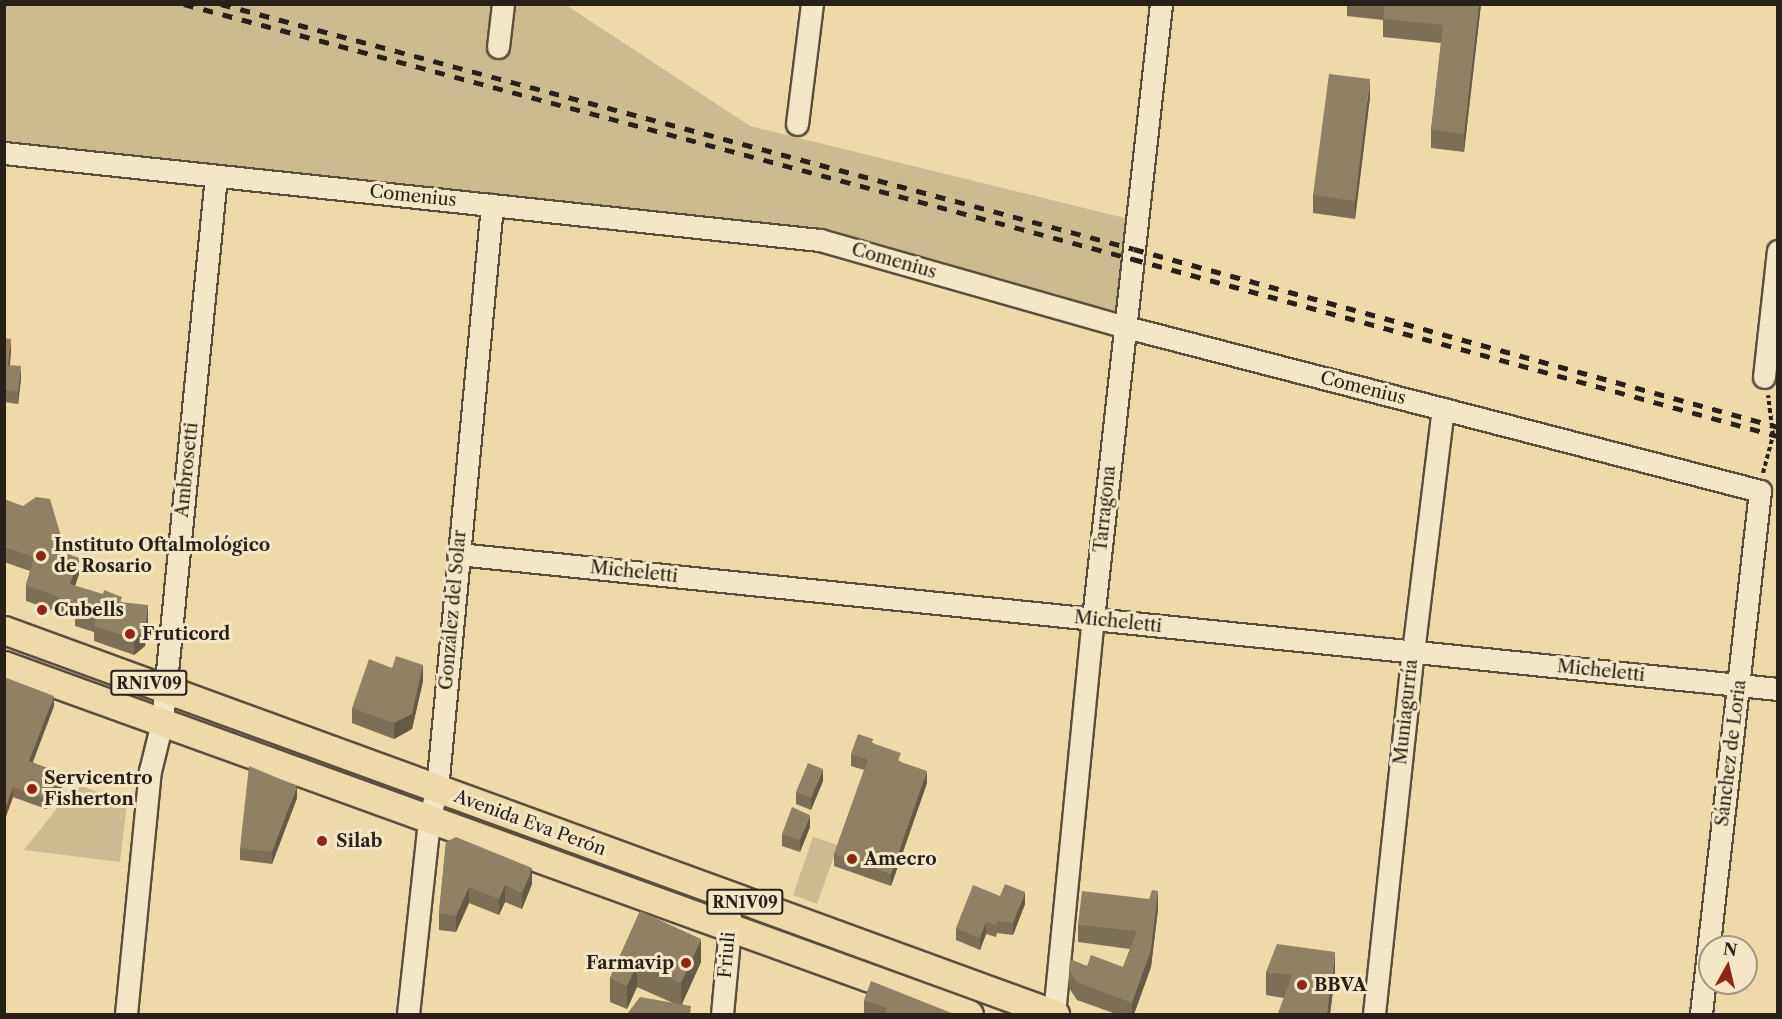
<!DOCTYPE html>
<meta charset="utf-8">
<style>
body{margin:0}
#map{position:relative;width:1782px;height:1019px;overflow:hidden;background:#efd9a9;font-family:"Libre Caslon Text",serif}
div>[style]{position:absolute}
.green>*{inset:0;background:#ceba90}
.path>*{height:4px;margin-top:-2px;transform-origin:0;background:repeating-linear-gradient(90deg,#2b2018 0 4.5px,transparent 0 7.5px)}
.roads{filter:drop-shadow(2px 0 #5c4e3c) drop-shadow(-2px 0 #5c4e3c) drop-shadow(0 2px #5c4e3c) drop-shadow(0 -2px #5c4e3c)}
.minor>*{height:21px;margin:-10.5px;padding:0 10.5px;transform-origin:10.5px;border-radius:10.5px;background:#f5e6c7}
.major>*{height:27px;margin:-13.5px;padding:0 13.5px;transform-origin:13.5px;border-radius:13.5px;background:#efd9a9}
.rail>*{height:4.5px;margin-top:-2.25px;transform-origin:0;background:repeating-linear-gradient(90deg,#2b2018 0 10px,transparent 0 20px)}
.wall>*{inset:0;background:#7d6e55}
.shaded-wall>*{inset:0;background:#665a45}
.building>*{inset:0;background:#918063}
.dots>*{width:16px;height:16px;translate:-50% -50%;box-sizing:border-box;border:3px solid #f5e6c7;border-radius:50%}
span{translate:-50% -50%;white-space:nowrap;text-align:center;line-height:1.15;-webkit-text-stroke:6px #f5e6c7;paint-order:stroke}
.shield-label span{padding:2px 4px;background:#f5e6c7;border:2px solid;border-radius:4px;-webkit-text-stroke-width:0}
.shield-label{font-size:16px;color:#2b2018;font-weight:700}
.street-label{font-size:18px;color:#2b2018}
.poi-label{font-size:18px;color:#2b2018;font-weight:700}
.left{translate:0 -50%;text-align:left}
.right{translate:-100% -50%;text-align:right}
.frame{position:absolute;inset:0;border:6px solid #2b2018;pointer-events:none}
.north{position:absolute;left:1698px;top:935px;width:60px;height:60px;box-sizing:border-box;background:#f5e6c7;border:2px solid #a49781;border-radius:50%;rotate:8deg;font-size:16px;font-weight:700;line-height:24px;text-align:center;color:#2b2018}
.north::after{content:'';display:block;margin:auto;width:21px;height:27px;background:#8f2418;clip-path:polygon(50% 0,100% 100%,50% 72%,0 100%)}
</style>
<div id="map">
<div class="green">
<i style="clip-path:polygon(5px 5px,566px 5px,750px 126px,1137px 221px,1126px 327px,820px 240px,5px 153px)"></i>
<i style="clip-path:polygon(76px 784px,127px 803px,120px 862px,24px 850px)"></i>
<i style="clip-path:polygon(813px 837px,838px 845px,817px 904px,793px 895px)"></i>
</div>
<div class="path">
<i style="left:1763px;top:473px;width:39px;rotate:-75deg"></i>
<i style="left:1773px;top:435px;width:40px;rotate:-97.1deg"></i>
</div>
<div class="roads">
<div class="minor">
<i style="left:498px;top:47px;width:43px;rotate:-83.4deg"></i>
<i style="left:797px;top:124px;width:121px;rotate:-82.9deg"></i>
<i style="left:4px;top:153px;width:821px;rotate:6.09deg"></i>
<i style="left:820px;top:240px;width:318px;rotate:15.9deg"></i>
<i style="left:1126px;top:327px;width:655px;rotate:14.5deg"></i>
<i style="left:1760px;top:491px;width:526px;rotate:96.44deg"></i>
<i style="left:1764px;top:377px;width:127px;rotate:-83.7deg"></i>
<i style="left:458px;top:554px;width:1327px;rotate:5.84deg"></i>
<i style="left:126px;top:1014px;width:244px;rotate:-84.4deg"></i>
<i style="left:150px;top:771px;width:50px;rotate:-76.2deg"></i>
<i style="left:162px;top:722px;width:549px;rotate:-84.35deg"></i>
<i style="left:408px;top:1014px;width:195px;rotate:-83.8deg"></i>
<i style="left:429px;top:820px;width:32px;rotate:-76deg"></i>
<i style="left:437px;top:789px;width:587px;rotate:-84.62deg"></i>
<i style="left:722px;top:1014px;width:86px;rotate:-84.7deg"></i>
<i style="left:730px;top:928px;width:33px;rotate:-92deg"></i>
<i style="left:1054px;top:1014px;width:397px;rotate:-84.4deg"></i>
<i style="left:1093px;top:619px;width:619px;rotate:-83.69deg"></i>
<i style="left:1374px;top:1014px;width:364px;rotate:-83.9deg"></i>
<i style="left:1413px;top:652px;width:245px;rotate:-83deg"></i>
</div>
<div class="major">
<i style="left:4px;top:630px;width:1119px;rotate:20.07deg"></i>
<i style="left:4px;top:665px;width:1026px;rotate:19.88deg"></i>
</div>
</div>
<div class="rail">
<i style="left:184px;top:4px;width:983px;rotate:15.04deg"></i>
<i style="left:1133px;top:259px;width:669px;rotate:15.35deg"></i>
<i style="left:221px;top:4px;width:945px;rotate:15.02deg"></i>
<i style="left:1134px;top:249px;width:668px;rotate:15.45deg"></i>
</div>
<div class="wall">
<i style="clip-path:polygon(1347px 4px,1481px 4px,1464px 152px,1431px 148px,1431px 130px,1441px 43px,1383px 37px,1383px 20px,1347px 16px)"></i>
<i style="clip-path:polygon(1370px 97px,1355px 219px,1313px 213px,1313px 195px)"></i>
<i style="clip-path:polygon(4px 338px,11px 351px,10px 365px,21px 378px,18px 404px,4px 402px)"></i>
<i style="clip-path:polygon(4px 499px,66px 553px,79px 574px,75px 586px,122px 602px,148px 621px,145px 646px,134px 655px,94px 641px,94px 632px,75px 626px,75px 618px,26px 601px,26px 585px,30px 571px,4px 562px)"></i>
<i style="clip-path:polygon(4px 677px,54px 706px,33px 762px,64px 784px,46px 809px,13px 797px,4px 822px)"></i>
<i style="clip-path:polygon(423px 681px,412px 729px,394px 739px,352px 723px,352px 708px)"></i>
<i style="clip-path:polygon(873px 743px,901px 762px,927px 783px,891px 886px,834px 866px,834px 854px,864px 770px,851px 766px,851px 754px)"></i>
<i style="clip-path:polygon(823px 781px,811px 810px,796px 804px,796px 792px)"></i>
<i style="clip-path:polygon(297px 798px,272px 864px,240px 860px,240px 848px)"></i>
<i style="clip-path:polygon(810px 827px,800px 852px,782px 846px,782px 834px)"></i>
<i style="clip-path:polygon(446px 842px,532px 884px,522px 909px,505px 902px,499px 915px,469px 903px,456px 932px,439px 930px,439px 913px)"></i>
<i style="clip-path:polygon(1025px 904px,1013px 935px,997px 933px,996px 937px,986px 934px,980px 950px,956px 940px,956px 928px)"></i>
<i style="clip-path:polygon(1158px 909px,1151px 967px,1134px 1014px,1116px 1014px,1077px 1000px,1069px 988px,1069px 971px,1087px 966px,1123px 967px,1130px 949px,1078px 942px,1078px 925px)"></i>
<i style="clip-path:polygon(640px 911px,701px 962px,682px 1004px,691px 1014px,673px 1003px,637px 987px,627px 1009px,610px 1002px,610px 978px)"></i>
<i style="clip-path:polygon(1266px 972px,1335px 975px,1330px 1014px,1278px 1014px,1284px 998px,1266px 995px)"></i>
<i style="clip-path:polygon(864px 1000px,954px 1014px,864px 1014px)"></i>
</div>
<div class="shaded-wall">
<i style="clip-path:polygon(1479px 4px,1481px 4px,1464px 152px,1464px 134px)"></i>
<i style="clip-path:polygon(1370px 79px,1370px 97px,1355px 219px,1355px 201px)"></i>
<i style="clip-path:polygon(11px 339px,11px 351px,8px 377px,8px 365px)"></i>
<i style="clip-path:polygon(21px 366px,21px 378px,18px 404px,18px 392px)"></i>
<i style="clip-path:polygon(79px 558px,79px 574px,70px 600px,70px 584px)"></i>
<i style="clip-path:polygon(148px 605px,148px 621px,145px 646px,134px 655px,134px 639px)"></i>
<i style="clip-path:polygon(423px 665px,423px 681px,412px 729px,394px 739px,394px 723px)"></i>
<i style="clip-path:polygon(54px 696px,54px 706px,29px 771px,29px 761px)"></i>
<i style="clip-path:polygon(823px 769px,823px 781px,811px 810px,811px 798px)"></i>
<i style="clip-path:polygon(927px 771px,927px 783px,891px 886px,891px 874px)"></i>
<i style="clip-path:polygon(64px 774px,64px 784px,46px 809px,46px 799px)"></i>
<i style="clip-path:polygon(297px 786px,297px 798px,272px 864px,272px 852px)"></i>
<i style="clip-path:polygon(13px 787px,13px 797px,4px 822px,4px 812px)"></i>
<i style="clip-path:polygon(810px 815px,810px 827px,800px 852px,800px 840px)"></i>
<i style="clip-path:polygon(532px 868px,532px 884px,522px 909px,522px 893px)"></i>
<i style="clip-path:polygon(505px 885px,505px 902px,499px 915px,499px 899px)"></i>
<i style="clip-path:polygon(469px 887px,469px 903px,456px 932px,456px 916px)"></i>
<i style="clip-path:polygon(1158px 891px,1158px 909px,1151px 967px,1134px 1014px,1132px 1014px,1132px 1003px)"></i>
<i style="clip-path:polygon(1025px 892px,1025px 904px,1013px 935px,1013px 923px)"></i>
<i style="clip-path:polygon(986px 922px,986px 934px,980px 950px,980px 938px)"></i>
<i style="clip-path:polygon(701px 939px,701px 962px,681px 1006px,681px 983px)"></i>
<i style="clip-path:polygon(1335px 952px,1335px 975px,1330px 1014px,1327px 1014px)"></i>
<i style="clip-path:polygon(637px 964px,637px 987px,627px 1009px,627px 986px)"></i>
</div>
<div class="building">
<i style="clip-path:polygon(1385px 4px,1479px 4px,1464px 134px,1431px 130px,1443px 25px,1383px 19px)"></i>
<i style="clip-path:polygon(1329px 74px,1370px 79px,1355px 201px,1313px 195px)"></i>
<i style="clip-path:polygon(4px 338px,11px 339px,8px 365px,21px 366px,18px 392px,4px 390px)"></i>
<i style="clip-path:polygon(36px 497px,50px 499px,66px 553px,79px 558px,70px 584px,103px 594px,104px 590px,122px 597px,120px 602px,148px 605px,145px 631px,134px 639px,94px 626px,96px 617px,75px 610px,77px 604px,26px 585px,34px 557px,4px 547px,4px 499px,23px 506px)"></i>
<i style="clip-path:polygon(396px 656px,423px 665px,412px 714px,394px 723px,352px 708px,369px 659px,392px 668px)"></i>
<i style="clip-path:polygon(4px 677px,54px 696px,29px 761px,64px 774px,46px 799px,13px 787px,4px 812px)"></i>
<i style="clip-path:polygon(858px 734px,873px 739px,872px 743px,901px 753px,898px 761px,927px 771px,891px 874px,834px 854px,868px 760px,851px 754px)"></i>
<i style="clip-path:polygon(808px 763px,823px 769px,811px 798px,796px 792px)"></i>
<i style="clip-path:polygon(249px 766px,297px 786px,272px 852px,240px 848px)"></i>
<i style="clip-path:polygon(792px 807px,810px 815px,800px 840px,782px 834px)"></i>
<i style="clip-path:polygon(456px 837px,532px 868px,522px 893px,505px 885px,499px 899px,469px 887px,456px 916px,439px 913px,446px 842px)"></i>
<i style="clip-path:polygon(1005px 884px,1025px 892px,1013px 923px,997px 921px,996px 925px,986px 922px,980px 938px,956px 928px,973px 885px,1000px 896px)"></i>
<i style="clip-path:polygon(1152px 890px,1158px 891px,1151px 950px,1132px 1003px,1077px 982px,1069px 971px,1070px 959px,1087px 966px,1091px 955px,1123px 967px,1137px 931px,1078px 925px,1082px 891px,1149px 899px)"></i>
<i style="clip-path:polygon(640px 911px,701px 939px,681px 983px,637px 964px,627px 986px,610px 978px)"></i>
<i style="clip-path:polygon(1277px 944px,1335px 952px,1327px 1014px,1278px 1014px,1292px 975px,1266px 972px)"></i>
<i style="clip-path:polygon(871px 981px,954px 1014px,885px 1014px,887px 1008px,864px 1000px)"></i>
<i style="clip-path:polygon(640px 997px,691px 1006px,690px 1014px,627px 1014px)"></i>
</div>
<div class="dots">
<i style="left:41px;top:556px;background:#8f2418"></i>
<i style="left:42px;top:610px;background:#8f2418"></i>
<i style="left:130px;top:634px;background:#8f2418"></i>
<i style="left:32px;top:789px;background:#8f2418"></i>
<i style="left:322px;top:841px;background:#8f2418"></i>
<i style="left:852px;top:859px;background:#8f2418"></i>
<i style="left:686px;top:963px;background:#8f2418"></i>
<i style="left:1302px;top:985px;background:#8f2418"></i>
</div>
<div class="shield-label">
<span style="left:149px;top:683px">RN1V09</span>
<span style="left:745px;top:902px">RN1V09</span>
</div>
<div class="street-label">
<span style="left:413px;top:196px;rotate:6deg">Comenius</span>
<span style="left:894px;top:261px;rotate:16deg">Comenius</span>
<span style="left:1363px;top:388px;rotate:14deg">Comenius</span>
<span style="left:187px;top:470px;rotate:-84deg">Ambrosetti</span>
<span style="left:1105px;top:509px;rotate:-84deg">Tarragona</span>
<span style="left:634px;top:572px;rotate:6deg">Micheletti</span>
<span style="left:453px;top:610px;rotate:-85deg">González del Solar</span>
<span style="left:1118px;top:622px;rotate:6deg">Micheletti</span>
<span style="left:1601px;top:671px;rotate:6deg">Micheletti</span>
<span style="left:1406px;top:712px;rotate:-84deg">Muniagurría</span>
<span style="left:1731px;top:753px;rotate:-83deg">Sánchez de Loria</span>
<span style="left:530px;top:823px;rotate:20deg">Avenida Eva Perón</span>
<span style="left:727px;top:955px;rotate:-85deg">Friuli</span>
</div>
<div class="poi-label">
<span class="left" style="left:54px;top:556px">Instituto Oftalmológico<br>de Rosario</span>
<span class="left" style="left:54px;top:610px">Cubells</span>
<span class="left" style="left:142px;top:634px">Fruticord</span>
<span class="left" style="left:44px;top:789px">Servicentro<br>Fisherton</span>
<span class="left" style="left:336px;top:841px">Silab</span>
<span class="left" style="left:864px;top:859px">Amecro</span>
<span class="right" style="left:674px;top:963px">Farmavip</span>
<span class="left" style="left:1314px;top:985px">BBVA</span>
</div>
<div class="frame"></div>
<div class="north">N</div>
</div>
